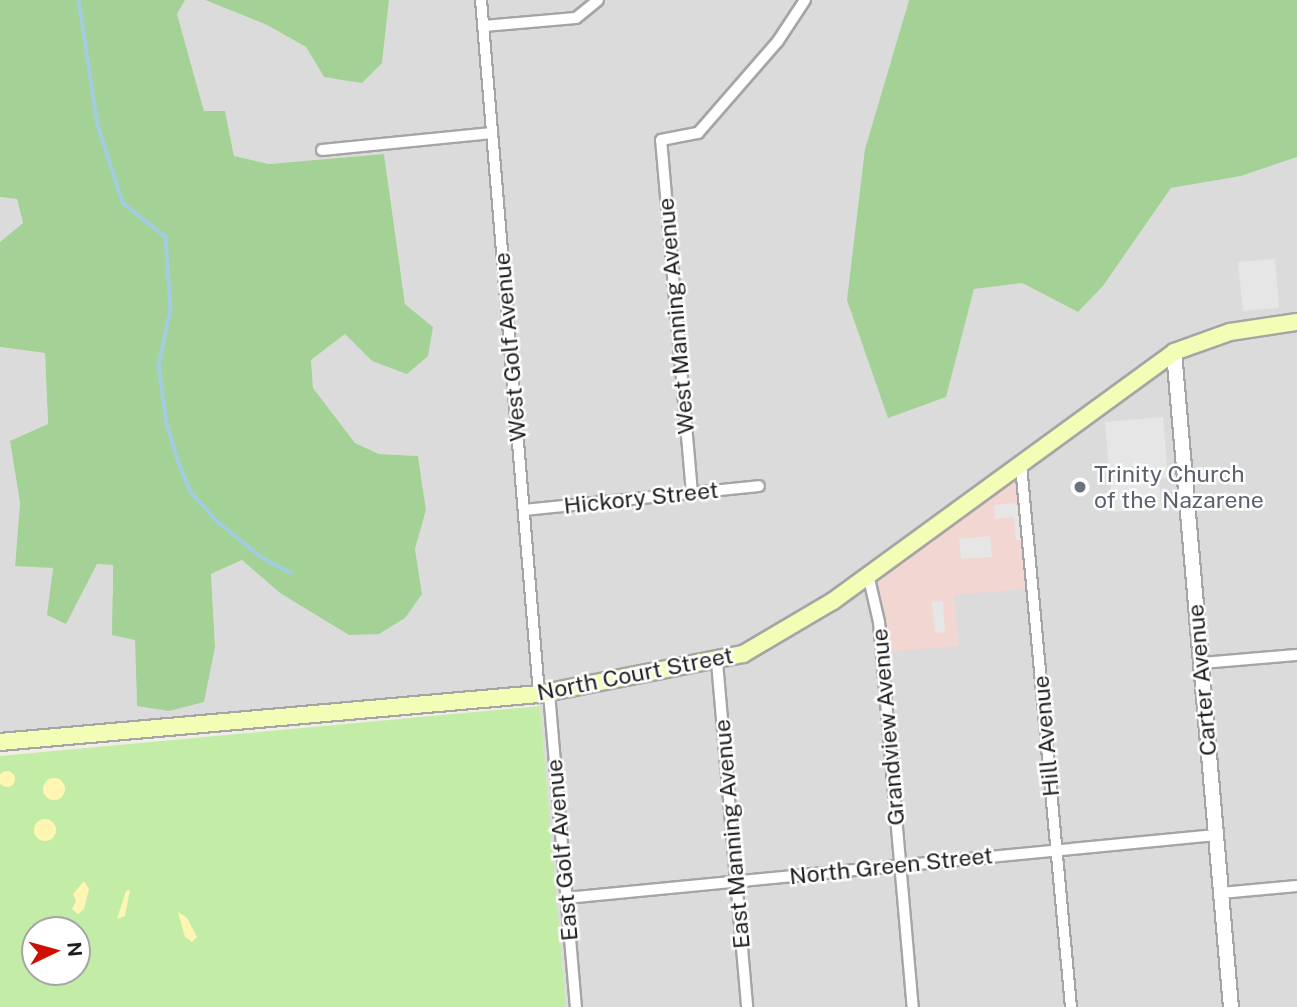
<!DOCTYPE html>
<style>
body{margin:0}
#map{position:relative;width:1297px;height:1007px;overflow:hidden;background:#f0ede4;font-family:"Public Sans",sans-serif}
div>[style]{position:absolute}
.residential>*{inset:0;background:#dcdbdb}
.commercial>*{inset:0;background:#f2d6d2}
.grass>*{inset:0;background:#c3eda7}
.forest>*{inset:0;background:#a3d196}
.sand>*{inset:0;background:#fff6b3}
.round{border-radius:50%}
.parking>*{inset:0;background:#e6e6e6}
.stream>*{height:3.5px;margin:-1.75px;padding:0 1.75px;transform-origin:1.75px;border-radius:1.75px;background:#a2cde0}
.roads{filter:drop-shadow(2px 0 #a5a5a5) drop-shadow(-2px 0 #a5a5a5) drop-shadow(0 2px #a5a5a5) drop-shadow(0 -2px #a5a5a5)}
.minor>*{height:10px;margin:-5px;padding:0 5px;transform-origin:5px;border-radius:5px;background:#fff}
.tertiary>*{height:14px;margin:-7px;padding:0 7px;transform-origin:7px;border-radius:7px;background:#fff}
.secondary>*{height:16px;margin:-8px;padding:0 8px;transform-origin:8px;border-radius:8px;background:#f3fdb5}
.dots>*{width:19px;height:19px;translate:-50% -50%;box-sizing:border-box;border:4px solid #fff;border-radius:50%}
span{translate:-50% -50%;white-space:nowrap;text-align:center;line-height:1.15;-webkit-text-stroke:5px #fff;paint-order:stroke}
.street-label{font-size:23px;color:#1e1e1e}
.worship-label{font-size:23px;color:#5b616d}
.left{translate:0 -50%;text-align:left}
.north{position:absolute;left:21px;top:916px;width:70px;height:70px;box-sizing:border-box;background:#fff;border:2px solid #a5a5a5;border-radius:50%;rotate:85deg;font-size:19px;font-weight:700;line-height:28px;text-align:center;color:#1e1e1e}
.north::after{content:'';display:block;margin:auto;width:24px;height:32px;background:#cd1100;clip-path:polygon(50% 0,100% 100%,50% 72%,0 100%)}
</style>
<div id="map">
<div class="residential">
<i style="clip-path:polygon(185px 0,205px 0,267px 25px,306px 47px,324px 77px,382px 63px,389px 0,909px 0,865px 149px,946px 396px,974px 288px,1022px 283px,1078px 312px,1103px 286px,1171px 188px,1241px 176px,1297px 157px,1297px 1007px,566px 1007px,539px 695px,0 742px,0 347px,45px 353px,48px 425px,10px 442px,20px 503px,15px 565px,53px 568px,48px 615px,97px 564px,113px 565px,112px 595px,135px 640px,137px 706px,215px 647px,211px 574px,242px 560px,280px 593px,312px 611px,422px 594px,415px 549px,426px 510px,418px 456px,379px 454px,355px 443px,313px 388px,311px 360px,345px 334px,372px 361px,433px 327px,405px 304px,384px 154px,269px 164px,234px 156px,225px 111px,204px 111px,177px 14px)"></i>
<i style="clip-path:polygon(0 197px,17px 199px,23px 224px,0 242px)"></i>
</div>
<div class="commercial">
<i style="clip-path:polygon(1021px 465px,1032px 588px,954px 595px,959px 646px,882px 652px,868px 574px)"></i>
</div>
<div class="grass">
<i style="clip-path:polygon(evenodd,540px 706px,566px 1007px,0 1007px,0 756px,540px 706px,35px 930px,77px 930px,77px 972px,35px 972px,35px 930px)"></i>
</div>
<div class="forest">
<i style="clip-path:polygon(0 0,185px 0,177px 14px,204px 111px,225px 111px,234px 156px,269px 164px,384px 154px,405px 304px,433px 327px,428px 356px,407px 374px,372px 361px,345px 334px,311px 360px,313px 388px,355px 443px,379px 454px,418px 456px,426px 510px,415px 549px,422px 594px,405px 618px,379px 634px,349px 635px,280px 593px,242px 560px,211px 574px,215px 647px,204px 702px,169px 711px,137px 706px,135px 640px,112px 635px,113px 565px,97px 564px,66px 624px,47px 615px,53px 568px,15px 566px,20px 503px,10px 441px,48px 424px,45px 353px,0 347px,0 242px,23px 223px,17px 199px,0 197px)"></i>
<i style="clip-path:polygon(205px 0,389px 0,382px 63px,362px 83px,324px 77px,306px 47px,267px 25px)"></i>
<i style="clip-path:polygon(909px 0,1297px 0,1297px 157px,1241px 176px,1171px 188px,1103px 286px,1078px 312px,1022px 283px,974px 289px,946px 397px,888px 418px,847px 300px,865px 149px)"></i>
</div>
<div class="sand">
<i class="round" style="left:-1px;top:771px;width:16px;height:16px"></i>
<i class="round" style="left:43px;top:778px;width:22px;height:22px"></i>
<i class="round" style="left:34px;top:819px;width:22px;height:22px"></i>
<i style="clip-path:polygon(84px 881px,89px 889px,84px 909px,78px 914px,72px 909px,76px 901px,73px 894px)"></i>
<i style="clip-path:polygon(130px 890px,125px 916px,117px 919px,126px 891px)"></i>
<i style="clip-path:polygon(178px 912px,187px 918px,197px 937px,192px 942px,185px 937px)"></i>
</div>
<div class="parking">
<i style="clip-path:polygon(1275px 259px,1279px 308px,1243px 311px,1238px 262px)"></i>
<i style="clip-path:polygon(1163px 417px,1168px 478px,1159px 479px,1161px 508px,1113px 512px,1105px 422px)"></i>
<i style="clip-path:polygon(1019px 503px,1022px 540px,1016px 540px,1014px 517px,995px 519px,994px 505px)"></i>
<i style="clip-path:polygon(990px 536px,992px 557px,961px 559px,959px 539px)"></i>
<i style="clip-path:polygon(943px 601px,945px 632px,935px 633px,932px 602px)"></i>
</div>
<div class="stream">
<i style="left:79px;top:0;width:126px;rotate:81.4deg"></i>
<i style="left:98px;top:125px;width:82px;rotate:72.2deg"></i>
<i style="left:123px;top:203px;width:55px;rotate:38.3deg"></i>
<i style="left:166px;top:237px;width:73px;rotate:86.1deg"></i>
<i style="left:171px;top:310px;width:56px;rotate:102.3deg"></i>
<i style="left:159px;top:365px;width:60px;rotate:82.3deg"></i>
<i style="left:167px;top:424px;width:44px;rotate:72.8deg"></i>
<i style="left:180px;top:466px;width:28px;rotate:67deg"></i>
<i style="left:191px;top:492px;width:36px;rotate:48deg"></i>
<i style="left:215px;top:519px;width:60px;rotate:39.6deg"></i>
<i style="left:261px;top:557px;width:34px;rotate:28deg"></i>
</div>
<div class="roads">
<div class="minor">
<i style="left:481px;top:0;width:696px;rotate:85.22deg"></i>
<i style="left:484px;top:26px;width:92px;rotate:-5deg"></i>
<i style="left:576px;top:18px;width:28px;rotate:-39deg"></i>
<i style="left:322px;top:150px;width:171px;rotate:-5.7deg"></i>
<i style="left:1021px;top:465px;width:544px;rotate:84.73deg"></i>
<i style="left:692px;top:493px;width:354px;rotate:-95deg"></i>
<i style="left:661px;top:140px;width:38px;rotate:-11deg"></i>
<i style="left:698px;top:133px;width:122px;rotate:-49deg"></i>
<i style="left:778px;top:41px;width:49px;rotate:-56.6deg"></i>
<i style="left:524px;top:510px;width:236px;rotate:-5.8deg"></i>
<i style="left:868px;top:574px;width:49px;rotate:77.1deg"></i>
<i style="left:879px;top:622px;width:386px;rotate:85deg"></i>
<i style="left:717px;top:662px;width:346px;rotate:85deg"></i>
<i style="left:1201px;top:663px;width:96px;rotate:-4.8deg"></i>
<i style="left:549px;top:693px;width:315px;rotate:85.1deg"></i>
<i style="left:1221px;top:893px;width:76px;rotate:-5.3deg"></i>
<i style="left:566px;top:898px;width:653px;rotate:-5.54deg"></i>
</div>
<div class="tertiary">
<i style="left:1174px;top:352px;width:657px;rotate:85.03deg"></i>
</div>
<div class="secondary">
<i style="left:0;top:742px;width:541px;rotate:-5.09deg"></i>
<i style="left:539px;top:694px;width:208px;rotate:-11.1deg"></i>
<i style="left:743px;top:654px;width:104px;rotate:-30.5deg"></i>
<i style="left:833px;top:601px;width:422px;rotate:-36.1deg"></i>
<i style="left:1174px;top:352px;width:59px;rotate:-19.7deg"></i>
<i style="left:1230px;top:332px;width:68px;rotate:-8.5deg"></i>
</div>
</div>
<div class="dots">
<i style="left:1080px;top:487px;background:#6b7280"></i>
</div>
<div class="street-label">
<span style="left:676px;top:316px;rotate:-95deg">West Manning Avenue</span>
<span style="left:510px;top:347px;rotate:-95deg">West Golf Avenue</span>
<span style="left:641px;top:498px;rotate:-6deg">Hickory Street</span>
<span style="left:635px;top:674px;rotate:-11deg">North Court Street</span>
<span style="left:1202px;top:680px;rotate:-95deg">Carter Avenue</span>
<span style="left:888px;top:727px;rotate:-95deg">Grandview Avenue</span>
<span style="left:1046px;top:736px;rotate:-95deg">Hill Avenue</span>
<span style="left:732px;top:834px;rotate:-95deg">East Manning Avenue</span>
<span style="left:562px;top:850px;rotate:-95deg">East Golf Avenue</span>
<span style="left:891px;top:866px;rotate:-6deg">North Green Street</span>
</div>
<div class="worship-label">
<span class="left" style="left:1094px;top:487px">Trinity Church<br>of the Nazarene</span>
</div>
<div class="north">N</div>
</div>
